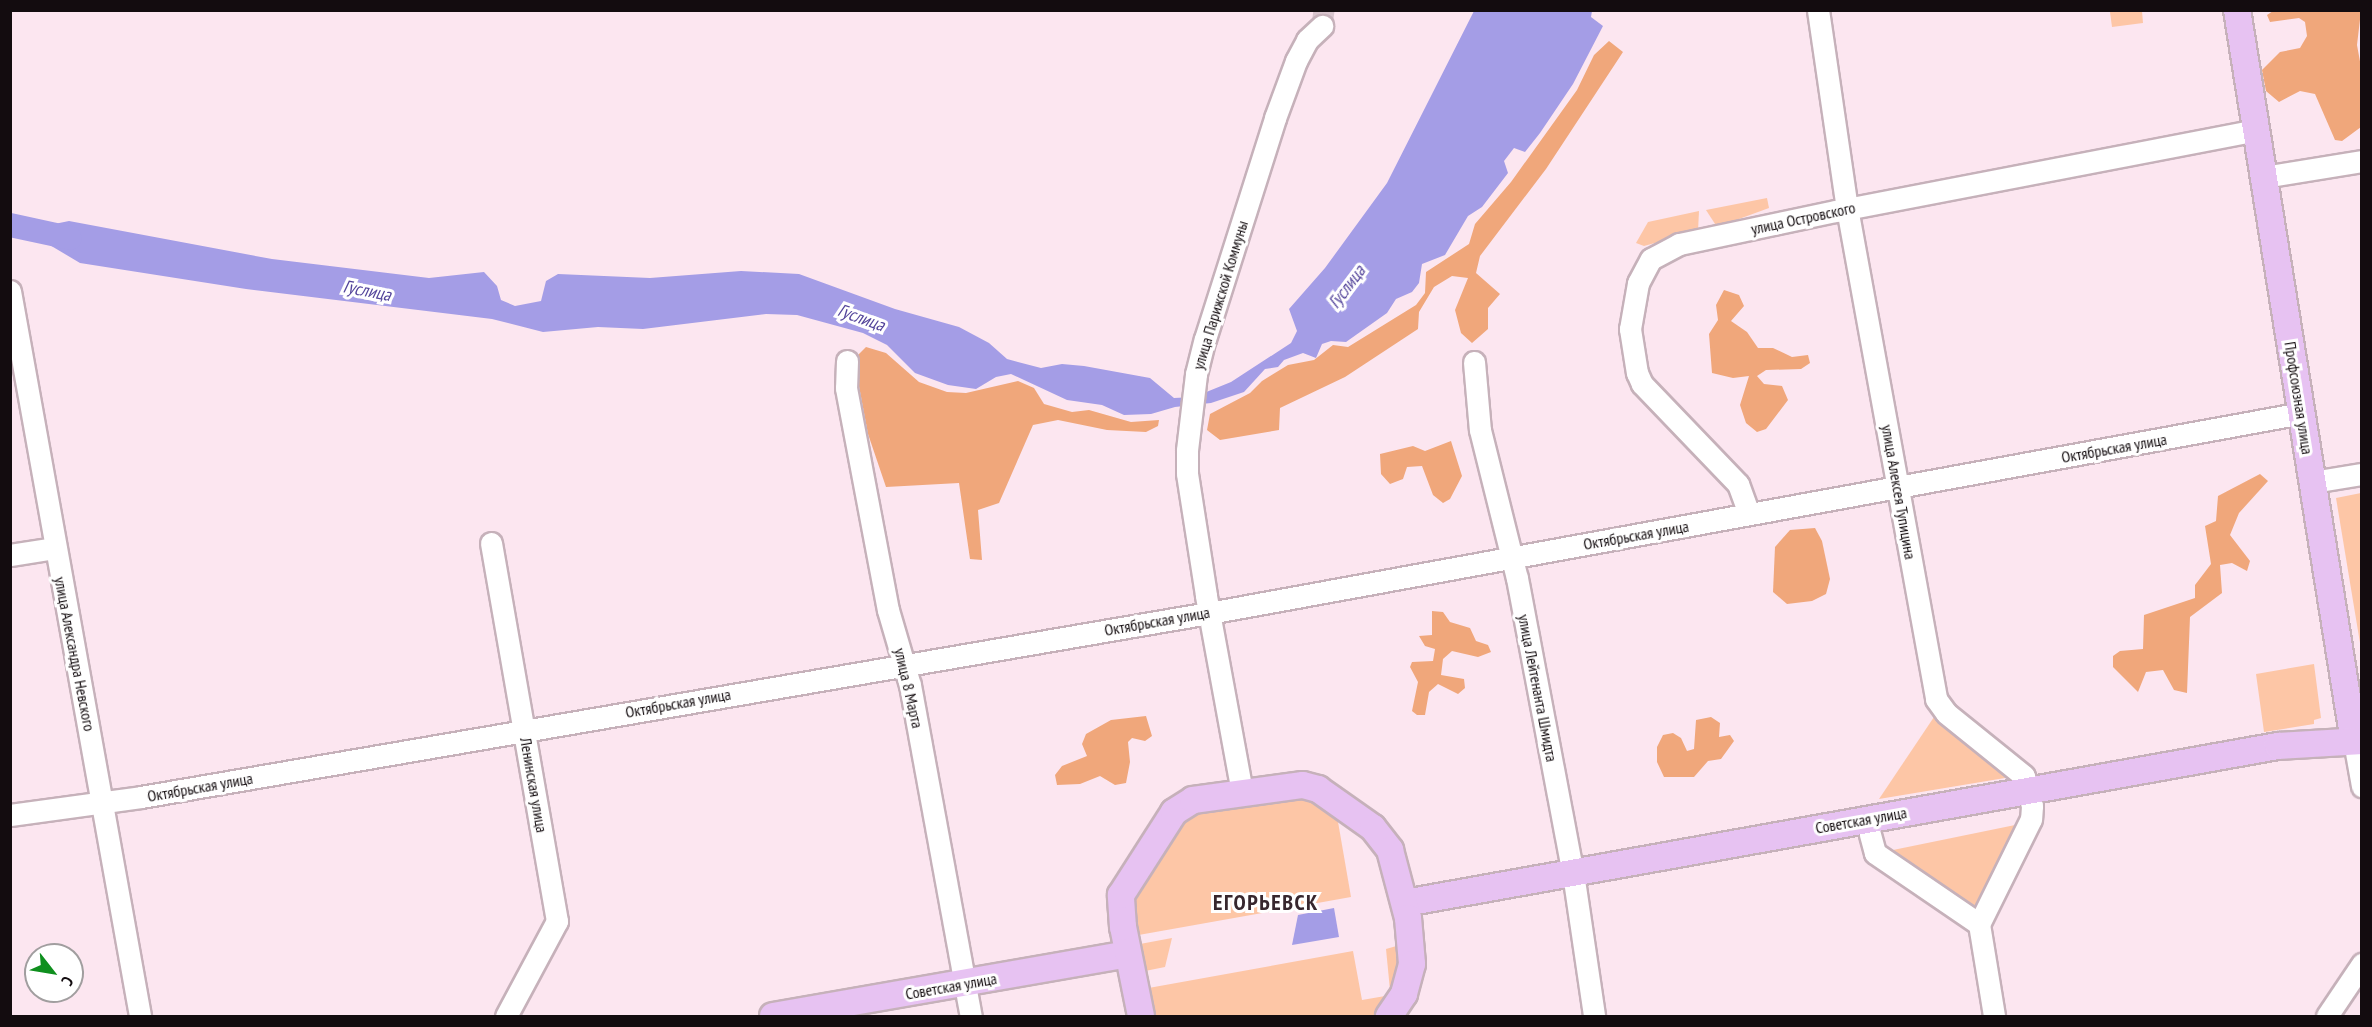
<!DOCTYPE html>
<meta charset="utf-8">
<style>
body{margin:0}
#map{position:relative;width:2372px;height:1027px;overflow:hidden;background:#fce6f0;font-family:"PT Sans Narrow",sans-serif}
div>[style]{position:absolute}
.green>*{inset:0;background:#fdc6a6}
.forest>*{inset:0;background:#f0a77b}
.water>*{inset:0;background:#a49de6}
.river>*{height:24px;margin:-12px;padding:0 12px;transform-origin:12px;border-radius:12px;background:#a49de6}
.minor-tunnel>*{height:21px;margin-top:-10.5px;transform-origin:0;background:repeating-linear-gradient(90deg,#d9c5ce 0 21px,transparent 0 31px)}
.roads{filter:drop-shadow(2px 0 #c6b1ba) drop-shadow(-2px 0 #c6b1ba) drop-shadow(0 2px #c6b1ba) drop-shadow(0 -2px #c6b1ba)}
.minor>*{height:21px;margin:-10.5px;padding:0 10.5px;transform-origin:10.5px;border-radius:10.5px;background:#fff}
.major>*{height:26px;margin:-13px;padding:0 13px;transform-origin:13px;border-radius:13px;background:#e7c2f2}
span{translate:-50% -50%;white-space:nowrap;text-align:center;line-height:1.15;-webkit-text-stroke:6px #fff;paint-order:stroke}
.street-label{font-size:16px;color:#130c0f}
.water-label{font-size:18px;color:#54459b;font-style:italic}
.district-label{font-size:22px;color:#37272e;font-weight:700;letter-spacing:1.5px}
.frame{position:absolute;inset:0;border:12px solid #130c0f;pointer-events:none}
.north{position:absolute;left:24px;top:943px;width:60px;height:60px;box-sizing:border-box;background:#fff;border:2px solid #a19e9f;border-radius:50%;rotate:121deg;font-size:16px;font-weight:700;line-height:24px;text-align:center;color:#130c0f}
.north::after{content:'';display:block;margin:auto;width:21px;height:27px;background:#0f8f1e;clip-path:polygon(50% 0,100% 100%,50% 72%,0 100%)}
</style>
<div id="map">
<div class="green">
<i style="clip-path:polygon(2142px 11px,2143px 23px,2112px 27px,2110px 12px)"></i>
<i style="clip-path:polygon(1767px 198px,1769px 208px,1717px 227px,1706px 210px)"></i>
<i style="clip-path:polygon(1699px 211px,1698px 231px,1644px 246px,1636px 243px,1648px 222px)"></i>
<i style="clip-path:polygon(2361px 493px,2362px 493px,2361px 649px,2336px 498px)"></i>
<i style="clip-path:polygon(2314px 664px,2321px 718px,2314px 720px,2314px 724px,2264px 732px,2256px 674px)"></i>
<i style="clip-path:polygon(1934px 717px,2007px 774px,2005px 778px,1879px 799px)"></i>
<i style="clip-path:polygon(1298px 795px,1337px 816px,1351px 897px,1133px 936px,1131px 888px,1175px 823px,1195px 809px)"></i>
<i style="clip-path:polygon(2020px 824px,1976px 910px,1896px 857px,1893px 850px)"></i>
<i style="clip-path:polygon(1172px 938px,1165px 967px,1145px 971px,1140px 944px)"></i>
<i style="clip-path:polygon(1400px 945px,1397px 990px,1390px 990px,1386px 949px)"></i>
<i style="clip-path:polygon(1353px 951px,1362px 1000px,1391px 995px,1382px 1016px,1151px 1016px,1143px 989px)"></i>
</div>
<div class="forest">
<i style="clip-path:polygon(2273px 11px,2361px 11px,2357px 45px,2361px 67px,2361px 127px,2342px 141px,2335px 140px,2315px 94px,2300px 91px,2279px 102px,2266px 91px,2262px 70px,2280px 52px,2300px 48px,2307px 36px,2305px 22px,2299px 18px,2270px 22px,2267px 15px)"></i>
<i style="clip-path:polygon(1609px 41px,1623px 52px,1546px 169px,1480px 256px,1476px 273px,1500px 294px,1488px 308px,1488px 329px,1472px 343px,1461px 333px,1455px 310px,1468px 278px,1452px 276px,1434px 287px,1419px 312px,1418px 329px,1345px 377px,1280px 408px,1279px 430px,1220px 440px,1207px 430px,1210px 414px,1250px 393px,1262px 381px,1288px 365px,1314px 360px,1333px 345px,1348px 347px,1416px 305px,1425px 293px,1426px 272px,1469px 244px,1475px 224px,1511px 182px,1577px 90px,1594px 55px)"></i>
<i style="clip-path:polygon(1724px 290px,1739px 295px,1744px 306px,1731px 321px,1747px 332px,1758px 348px,1773px 348px,1792px 357px,1808px 355px,1810px 363px,1801px 369px,1766px 370px,1757px 376px,1764px 384px,1782px 386px,1788px 400px,1766px 429px,1757px 432px,1746px 423px,1740px 405px,1749px 376px,1733px 378px,1712px 373px,1709px 334px,1718px 320px,1716px 305px)"></i>
<i style="clip-path:polygon(866px 347px,886px 353px,919px 382px,947px 392px,966px 393px,1018px 381px,1034px 388px,1044px 404px,1072px 412px,1089px 410px,1131px 422px,1159px 420px,1158px 426px,1146px 432px,1107px 430px,1058px 420px,1033px 425px,999px 503px,978px 510px,982px 560px,970px 559px,959px 483px,886px 487px,868px 434px,858px 381px,858px 355px)"></i>
<i style="clip-path:polygon(1451px 441px,1462px 476px,1450px 499px,1443px 503px,1433px 495px,1422px 466px,1407px 467px,1403px 479px,1390px 484px,1381px 474px,1380px 454px,1413px 446px,1425px 451px)"></i>
<i style="clip-path:polygon(2260px 474px,2268px 481px,2239px 513px,2230px 535px,2250px 561px,2247px 571px,2232px 563px,2220px 565px,2222px 593px,2190px 617px,2187px 693px,2174px 690px,2163px 670px,2146px 672px,2138px 692px,2113px 667px,2113px 656px,2120px 651px,2143px 649px,2144px 615px,2195px 598px,2195px 585px,2211px 564px,2205px 526px,2216px 521px,2218px 496px)"></i>
<i style="clip-path:polygon(1815px 528px,1822px 541px,1830px 579px,1826px 594px,1812px 601px,1787px 604px,1773px 592px,1775px 547px,1790px 530px)"></i>
<i style="clip-path:polygon(1432px 611px,1443px 612px,1450px 622px,1470px 628px,1476px 641px,1488px 645px,1491px 652px,1478px 657px,1452px 651px,1443px 659px,1441px 675px,1464px 679px,1465px 688px,1458px 694px,1438px 684px,1429px 692px,1425px 715px,1417px 715px,1412px 711px,1418px 682px,1410px 667px,1412px 662px,1433px 661px,1435px 649px,1425px 646px,1419px 636px,1432px 635px)"></i>
<i style="clip-path:polygon(1146px 716px,1152px 736px,1145px 741px,1132px 738px,1128px 742px,1130px 762px,1126px 783px,1115px 785px,1100px 776px,1080px 784px,1057px 785px,1055px 775px,1062px 766px,1087px 756px,1082px 744px,1086px 734px,1111px 720px)"></i>
<i style="clip-path:polygon(1711px 717px,1720px 723px,1719px 737px,1730px 735px,1734px 741px,1721px 759px,1708px 761px,1694px 777px,1664px 777px,1657px 762px,1657px 747px,1663px 735px,1673px 733px,1681px 738px,1687px 751px,1694px 749px,1696px 720px)"></i>
</div>
<div class="water">
<i style="clip-path:polygon(1474px 11px,1592px 11px,1591px 17px,1603px 26px,1573px 84px,1540px 133px,1525px 152px,1514px 148px,1504px 161px,1508px 173px,1482px 207px,1468px 216px,1445px 255px,1422px 264px,1419px 283px,1412px 292px,1396px 299px,1387px 313px,1346px 342px,1331px 341px,1322px 344px,1316px 358px,1303px 353px,1284px 360px,1278px 367px,1265px 369px,1244px 392px,1211px 403px,1175px 407px,1151px 414px,1124px 415px,1102px 405px,1067px 400px,1011px 374px,996px 377px,976px 389px,948px 385px,915px 373px,887px 345px,863px 333px,797px 315px,766px 314px,643px 329px,598px 327px,543px 332px,492px 319px,246px 289px,80px 263px,43px 241px,35px 228px,69px 221px,272px 259px,429px 278px,484px 272px,497px 286px,501px 300px,515px 306px,541px 301px,546px 281px,558px 274px,650px 278px,741px 271px,799px 274px,895px 309px,959px 327px,989px 343px,1007px 359px,1041px 368px,1062px 364px,1084px 366px,1150px 378px,1174px 398px,1194px 397px,1231px 382px,1291px 343px,1297px 331px,1289px 309px,1325px 268px,1387px 183px)"></i>
<i style="clip-path:polygon(1334px 908px,1339px 937px,1292px 945px,1298px 915px)"></i>
</div>
<div class="river">
<i style="left:10px;top:225px;width:61px;rotate:12.2deg"></i>
</div>
<div class="minor-tunnel">
<i style="left:1322px;top:26px;width:16px;rotate:-83deg"></i>
</div>
<div class="roads">
<div class="minor">
<i style="left:1818px;top:10px;width:200px;rotate:81.7deg"></i>
<i style="left:1847px;top:208px;width:499px;rotate:79.7deg"></i>
<i style="left:1936px;top:699px;width:17px;rotate:54deg"></i>
<i style="left:1946px;top:713px;width:100px;rotate:38.9deg"></i>
<i style="left:2024px;top:776px;width:31px;rotate:75deg"></i>
<i style="left:2032px;top:806px;width:13px;rotate:94deg"></i>
<i style="left:2031px;top:819px;width:117px;rotate:116.3deg"></i>
<i style="left:1979px;top:924px;width:126px;rotate:-145.7deg"></i>
<i style="left:1875px;top:853px;width:20px;rotate:-105deg"></i>
<i style="left:2264px;top:177px;width:99px;rotate:-9.3deg"></i>
<i style="left:10px;top:291px;width:737px;rotate:79.83deg"></i>
<i style="left:847px;top:361px;width:27px;rotate:92deg"></i>
<i style="left:846px;top:388px;width:226px;rotate:79.3deg"></i>
<i style="left:888px;top:610px;width:78px;rotate:73.7deg"></i>
<i style="left:910px;top:685px;width:337px;rotate:79.6deg"></i>
<i style="left:1474px;top:362px;width:68px;rotate:85deg"></i>
<i style="left:1480px;top:430px;width:153px;rotate:76deg"></i>
<i style="left:1517px;top:578px;width:300px;rotate:79.3deg"></i>
<i style="left:1573px;top:873px;width:145px;rotate:81.6deg"></i>
<i style="left:2313px;top:482px;width:50px;rotate:-9.3deg"></i>
<i style="left:1749px;top:514px;width:32px;rotate:-110deg"></i>
<i style="left:1738px;top:484px;width:139px;rotate:-133.8deg"></i>
<i style="left:1642px;top:384px;width:12px;rotate:-114deg"></i>
<i style="left:1637px;top:373px;width:45px;rotate:-99deg"></i>
<i style="left:1630px;top:329px;width:47px;rotate:-80.1deg"></i>
<i style="left:1638px;top:283px;width:27px;rotate:-62deg"></i>
<i style="left:1651px;top:259px;width:32px;rotate:-28deg"></i>
<i style="left:1679px;top:244px;width:160px;rotate:-11.9deg"></i>
<i style="left:1836px;top:211px;width:428px;rotate:-10.9deg"></i>
<i style="left:491px;top:543px;width:384px;rotate:80.1deg"></i>
<i style="left:557px;top:921px;width:108px;rotate:118.2deg"></i>
<i style="left:10px;top:555px;width:46px;rotate:-8.8deg"></i>
<i style="left:2354px;top:741px;width:46px;rotate:79.9deg"></i>
<i style="left:1242px;top:792px;width:200px;rotate:-100.4deg"></i>
<i style="left:1206px;top:595px;width:123px;rotate:-98.9deg"></i>
<i style="left:1187px;top:473px;width:23px;rotate:-90deg"></i>
<i style="left:1187px;top:450px;width:77px;rotate:-83.2deg"></i>
<i style="left:1196px;top:374px;width:36px;rotate:-76deg"></i>
<i style="left:1205px;top:339px;width:232px;rotate:-72.4deg"></i>
<i style="left:1275px;top:118px;width:61px;rotate:-69.8deg"></i>
<i style="left:1296px;top:61px;width:24px;rotate:-62deg"></i>
<i style="left:1307px;top:40px;width:21px;rotate:-43deg"></i>
<i style="left:10px;top:815px;width:132px;rotate:-7.8deg"></i>
<i style="left:141px;top:797px;width:1084px;rotate:-9.78deg"></i>
<i style="left:1209px;top:613px;width:1111px;rotate:-10.37deg"></i>
<i style="left:1979px;top:924px;width:93px;rotate:80.7deg"></i>
<i style="left:2327px;top:1016px;width:63px;rotate:-56.1deg"></i>
</div>
<div class="major">
<i style="left:2237px;top:10px;width:740px;rotate:80.91deg"></i>
<i style="left:1405px;top:903px;width:887px;rotate:-10.2deg"></i>
<i style="left:2278px;top:746px;width:84px;rotate:-3.4deg"></i>
<i style="left:773px;top:1016px;width:360px;rotate:-9.9deg"></i>
<i style="left:1141px;top:1016px;width:91px;rotate:-101.4deg"></i>
<i style="left:1123px;top:927px;width:32px;rotate:-94deg"></i>
<i style="left:1121px;top:895px;width:98px;rotate:-57.4deg"></i>
<i style="left:1174px;top:812px;width:22px;rotate:-32deg"></i>
<i style="left:1193px;top:800px;width:111px;rotate:-7.8deg"></i>
<i style="left:1303px;top:785px;width:16px;rotate:15deg"></i>
<i style="left:1318px;top:789px;width:67px;rotate:35.3deg"></i>
<i style="left:1373px;top:828px;width:28px;rotate:52deg"></i>
<i style="left:1390px;top:850px;width:70px;rotate:75.2deg"></i>
<i style="left:1408px;top:918px;width:46px;rotate:85deg"></i>
<i style="left:1412px;top:964px;width:31px;rotate:105deg"></i>
<i style="left:1404px;top:994px;width:27px;rotate:124deg"></i>
</div>
</div>
<div class="street-label">
<span style="left:1803px;top:218px;rotate:-12deg">улица Островского</span>
<span style="left:1220px;top:295px;rotate:-73deg">улица Парижской Коммуны</span>
<span style="left:2299px;top:398px;rotate:81deg">Профсоюзная улица</span>
<span style="left:2114px;top:448px;rotate:-10deg">Октябрьская улица</span>
<span style="left:1899px;top:492px;rotate:80deg">улица Алексея Тупицина</span>
<span style="left:1636px;top:535px;rotate:-10deg">Октябрьская улица</span>
<span style="left:1157px;top:621px;rotate:-10deg">Октябрьская улица</span>
<span style="left:75px;top:654px;rotate:79deg">улица Александра Невского</span>
<span style="left:909px;top:688px;rotate:77deg">улица 8 Марта</span>
<span style="left:1538px;top:688px;rotate:79deg">улица Лейтенанта Шмидта</span>
<span style="left:678px;top:703px;rotate:-10deg">Октябрьская улица</span>
<span style="left:534px;top:785px;rotate:80deg">Ленинская улица</span>
<span style="left:200px;top:787px;rotate:-10deg">Октябрьская улица</span>
<span style="left:1861px;top:820px;rotate:-10deg">Советская улица</span>
<span style="left:951px;top:986px;rotate:-10deg">Советская улица</span>
</div>
<div class="water-label">
<span style="left:1347px;top:287px;rotate:-53deg">Гуслица</span>
<span style="left:367px;top:291px;rotate:11deg">Гуслица</span>
<span style="left:861px;top:318px;rotate:20deg">Гуслица</span>
</div>
<div class="district-label">
<span style="left:1266px;top:903px">ЕГОРЬЕВСК</span>
</div>
<div class="frame"></div>
<div class="north">С</div>
</div>
